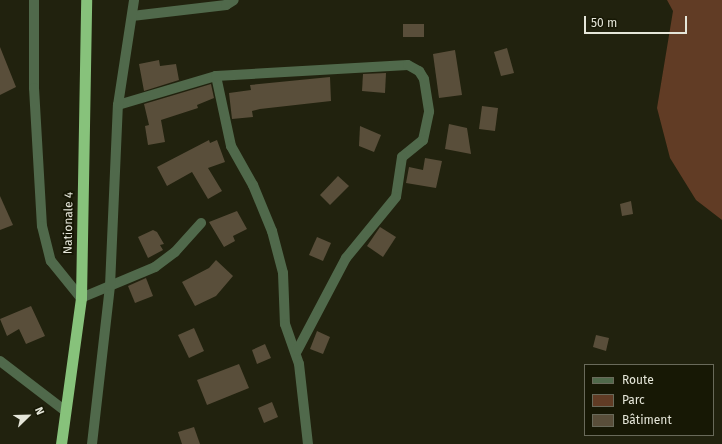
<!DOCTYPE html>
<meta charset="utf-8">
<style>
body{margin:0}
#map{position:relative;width:722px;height:444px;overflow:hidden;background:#21220e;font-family:"Fira Sans",sans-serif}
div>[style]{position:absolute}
.green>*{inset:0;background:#613c25}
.building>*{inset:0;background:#594e3a}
.minor>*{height:10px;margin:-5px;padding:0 5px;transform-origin:5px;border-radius:5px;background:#50694b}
.trunk>*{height:11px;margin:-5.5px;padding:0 5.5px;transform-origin:5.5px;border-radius:5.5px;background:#87c27b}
span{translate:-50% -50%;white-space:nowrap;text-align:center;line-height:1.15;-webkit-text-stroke:4px #171805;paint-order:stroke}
.street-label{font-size:12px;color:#e5e6d9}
.legend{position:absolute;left:584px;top:364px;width:130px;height:72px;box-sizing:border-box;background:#171805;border:1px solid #696a5a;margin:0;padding:5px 7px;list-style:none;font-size:12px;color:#e5e6d9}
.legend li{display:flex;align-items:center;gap:8px;height:20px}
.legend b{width:20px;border:1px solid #696a5a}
.north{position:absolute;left:8px;top:396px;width:40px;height:40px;-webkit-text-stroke:3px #171805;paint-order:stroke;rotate:67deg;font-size:11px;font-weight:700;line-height:16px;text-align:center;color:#e5e6d9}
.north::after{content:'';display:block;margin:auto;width:14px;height:18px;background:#e5e6d9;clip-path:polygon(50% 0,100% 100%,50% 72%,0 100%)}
.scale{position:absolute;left:584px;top:16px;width:103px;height:18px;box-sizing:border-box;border:2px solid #e5e6d9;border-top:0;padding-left:5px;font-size:12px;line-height:14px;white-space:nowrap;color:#e5e6d9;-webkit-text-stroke:3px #171805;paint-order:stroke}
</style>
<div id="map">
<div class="green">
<i style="clip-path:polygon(667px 0,722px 0,722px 220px,696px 200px,670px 158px,657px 108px,673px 11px)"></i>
</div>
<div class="building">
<i style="clip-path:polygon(403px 24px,424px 24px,424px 37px,403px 37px)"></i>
<i style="clip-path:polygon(0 47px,16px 87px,0 95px)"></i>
<i style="clip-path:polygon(507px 48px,514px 73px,501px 76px,494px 52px)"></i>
<i style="clip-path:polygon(455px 50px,462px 95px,439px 98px,433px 54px)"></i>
<i style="clip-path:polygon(159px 60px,160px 66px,176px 64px,179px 80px,144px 91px,139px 64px)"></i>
<i style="clip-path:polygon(386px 73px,385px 93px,362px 91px,363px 74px)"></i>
<i style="clip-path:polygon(330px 77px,331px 101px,260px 109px,252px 111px,253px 117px,232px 119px,229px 93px,251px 90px,250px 85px)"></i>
<i style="clip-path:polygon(211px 84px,214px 98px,197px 105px,198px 108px,161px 120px,165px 142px,148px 145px,145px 126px,149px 125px,144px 104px)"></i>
<i style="clip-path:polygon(482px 106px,498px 108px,495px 131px,479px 129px)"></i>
<i style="clip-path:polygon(449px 124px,467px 128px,471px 154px,445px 149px)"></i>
<i style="clip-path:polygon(360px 126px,381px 135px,374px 152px,359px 146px)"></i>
<i style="clip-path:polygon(209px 140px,210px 143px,217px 140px,225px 162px,208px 168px,222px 191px,208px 199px,192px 172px,167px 186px,157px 167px)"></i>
<i style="clip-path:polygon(425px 158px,442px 161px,436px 188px,406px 183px,409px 167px,423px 170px)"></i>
<i style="clip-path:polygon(338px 176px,349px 186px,330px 205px,320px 195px)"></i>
<i style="clip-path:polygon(0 196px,13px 225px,0 230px)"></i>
<i style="clip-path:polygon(631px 201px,633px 214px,622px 216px,620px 204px)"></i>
<i style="clip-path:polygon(237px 211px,247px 229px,233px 236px,235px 241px,224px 247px,209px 222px)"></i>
<i style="clip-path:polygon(380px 227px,396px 237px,383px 257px,367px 246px)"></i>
<i style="clip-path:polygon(153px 230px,157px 232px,164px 244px,160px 245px,163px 250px,148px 258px,138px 237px)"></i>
<i style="clip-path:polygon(317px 237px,331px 243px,323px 261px,309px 255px)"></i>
<i style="clip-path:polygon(216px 260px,233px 276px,216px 296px,195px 306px,182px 282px,209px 268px)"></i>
<i style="clip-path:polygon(146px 278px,153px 296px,135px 303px,128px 286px)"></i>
<i style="clip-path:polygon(31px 306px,45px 336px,26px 344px,19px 329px,7px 336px,0 319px)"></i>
<i style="clip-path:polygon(194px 328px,204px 351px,189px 358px,178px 335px)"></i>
<i style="clip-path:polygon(317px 331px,330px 337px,323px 354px,310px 349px)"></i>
<i style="clip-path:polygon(596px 335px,609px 338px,606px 351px,593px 347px)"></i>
<i style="clip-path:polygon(265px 344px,271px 358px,257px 364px,252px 350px)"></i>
<i style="clip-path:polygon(239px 364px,249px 388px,207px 405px,197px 380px)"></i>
<i style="clip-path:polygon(272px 402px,278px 417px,264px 423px,258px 408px)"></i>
<i style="clip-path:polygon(194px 427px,200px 444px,182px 444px,178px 432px)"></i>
</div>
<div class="minor">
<i style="left:34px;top:0;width:88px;rotate:90deg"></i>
<i style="left:34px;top:88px;width:138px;rotate:86.7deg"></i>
<i style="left:42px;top:226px;width:36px;rotate:76deg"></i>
<i style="left:51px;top:261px;width:48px;rotate:51deg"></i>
<i style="left:81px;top:298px;width:80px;rotate:-22.7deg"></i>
<i style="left:155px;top:267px;width:25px;rotate:-37deg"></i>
<i style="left:175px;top:252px;width:39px;rotate:-48deg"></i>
<i style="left:132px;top:16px;width:95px;rotate:-6.7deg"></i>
<i style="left:226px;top:5px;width:9px;rotate:-32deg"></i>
<i style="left:216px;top:76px;width:72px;rotate:77.9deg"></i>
<i style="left:231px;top:146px;width:45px;rotate:60.6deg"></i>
<i style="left:253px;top:185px;width:50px;rotate:67.6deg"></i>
<i style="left:272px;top:231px;width:43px;rotate:75.3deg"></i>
<i style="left:283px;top:273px;width:51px;rotate:87.8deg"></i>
<i style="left:285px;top:324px;width:42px;rotate:70.7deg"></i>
<i style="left:299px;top:364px;width:81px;rotate:83.6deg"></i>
<i style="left:118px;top:105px;width:102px;rotate:-16.5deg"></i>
<i style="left:216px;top:76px;width:192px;rotate:-3.3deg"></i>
<i style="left:408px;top:65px;width:13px;rotate:29deg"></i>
<i style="left:419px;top:71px;width:9px;rotate:58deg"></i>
<i style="left:424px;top:79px;width:33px;rotate:81deg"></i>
<i style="left:429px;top:112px;width:29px;rotate:102deg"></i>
<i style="left:423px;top:140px;width:27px;rotate:141deg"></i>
<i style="left:402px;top:157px;width:40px;rotate:98.5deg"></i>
<i style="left:396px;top:197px;width:79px;rotate:129.3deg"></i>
<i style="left:346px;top:258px;width:105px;rotate:117.8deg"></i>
<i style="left:0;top:361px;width:81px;rotate:37.4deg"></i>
<i style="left:92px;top:444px;width:159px;rotate:-83.5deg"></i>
<i style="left:110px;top:286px;width:181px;rotate:-87.5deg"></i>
<i style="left:118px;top:105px;width:106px;rotate:-81.3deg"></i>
</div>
<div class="trunk">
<i style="left:61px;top:444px;width:147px;rotate:-82.2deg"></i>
<i style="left:81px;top:298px;width:298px;rotate:-89deg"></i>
</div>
<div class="street-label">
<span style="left:69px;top:223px;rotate:-89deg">Nationale 4</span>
</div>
<ul class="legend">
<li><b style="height:5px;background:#50694b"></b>Route</li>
<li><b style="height:11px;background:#613c25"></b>Parc</li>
<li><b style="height:11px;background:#594e3a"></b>Bâtiment</li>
</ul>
<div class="north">N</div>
<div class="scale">50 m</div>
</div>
